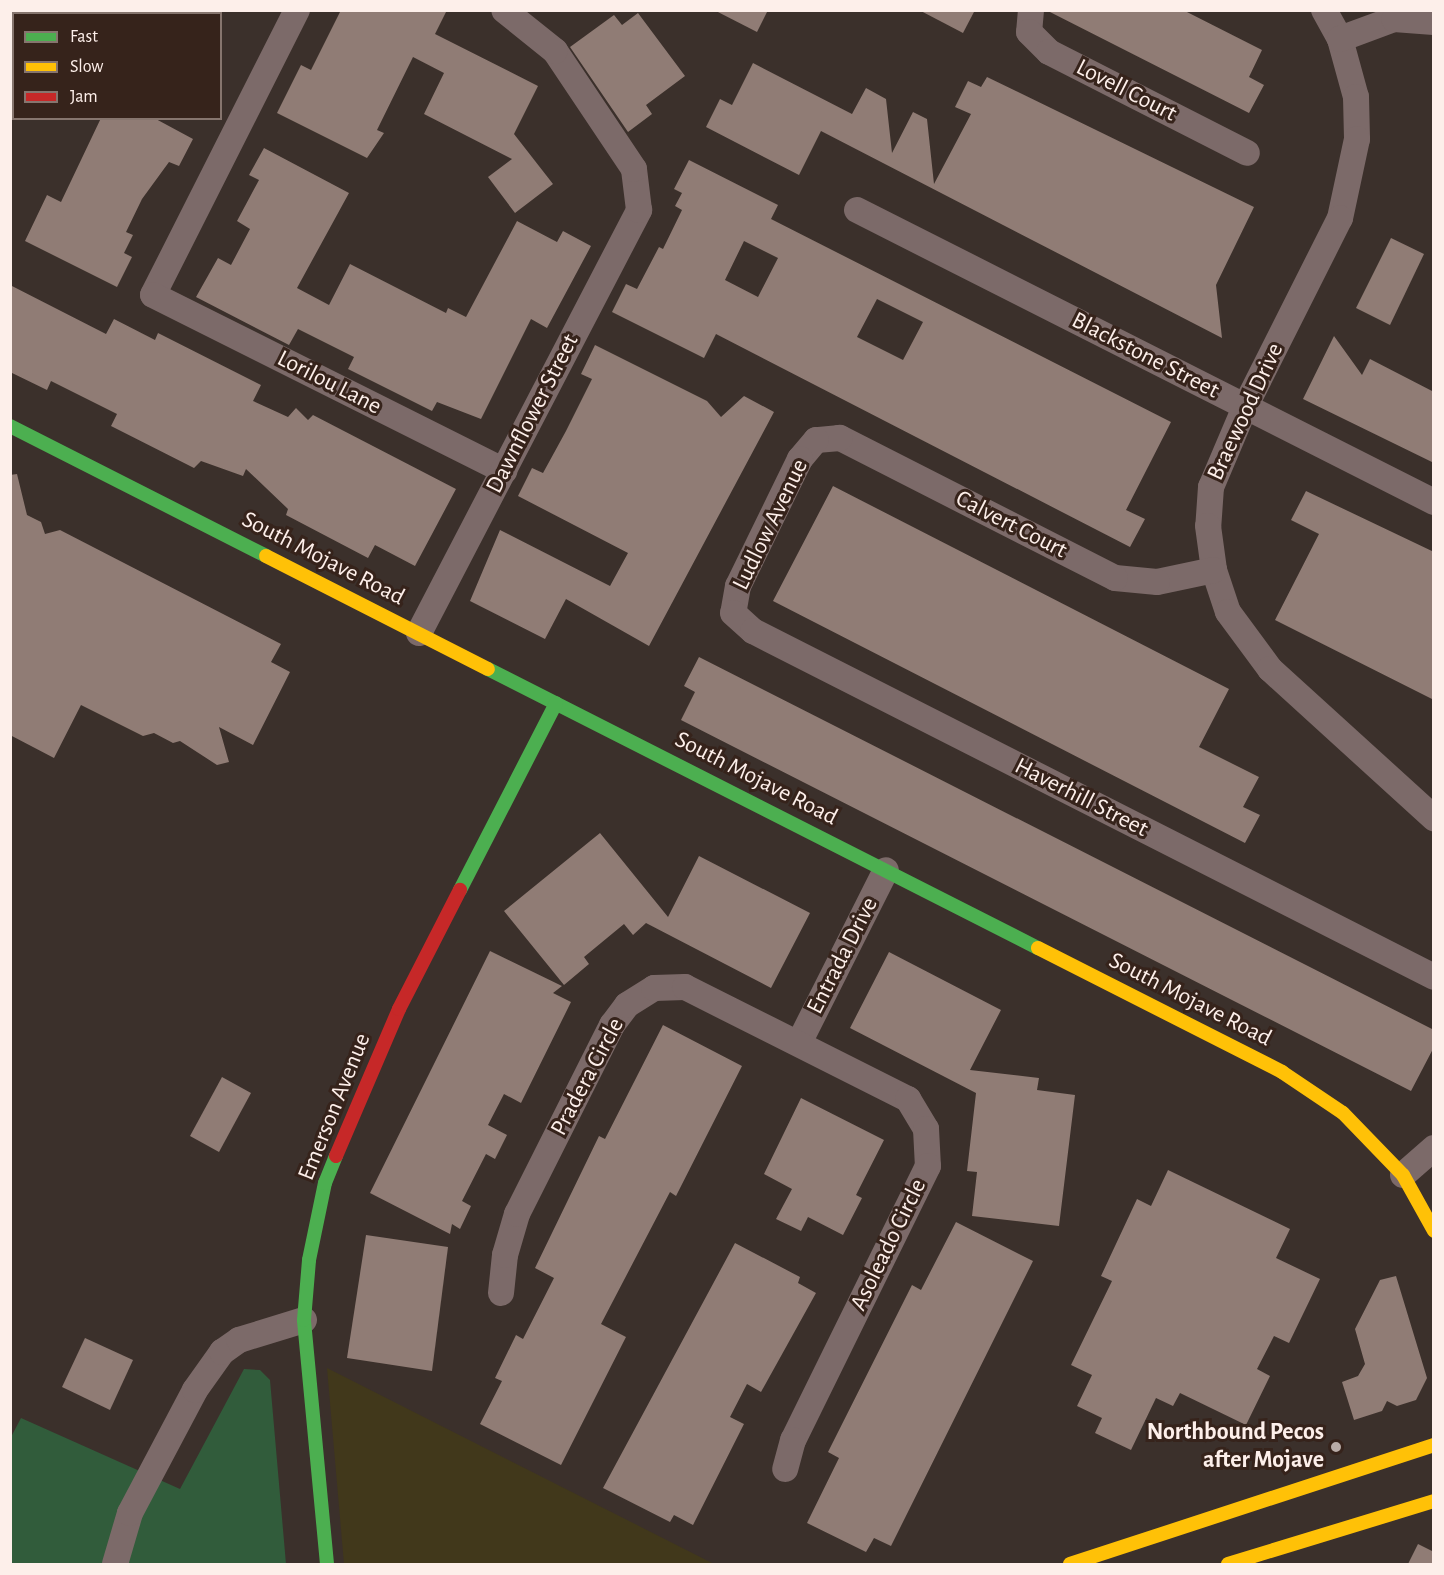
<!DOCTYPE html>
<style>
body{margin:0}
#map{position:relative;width:1444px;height:1575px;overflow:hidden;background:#3b302b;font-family:"Alegreya Sans",sans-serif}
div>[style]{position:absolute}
.green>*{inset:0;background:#315c3b}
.sand>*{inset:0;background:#41381b}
.building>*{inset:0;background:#907c75}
.street>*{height:26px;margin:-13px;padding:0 13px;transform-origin:13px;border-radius:13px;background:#7c6a69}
.fast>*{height:14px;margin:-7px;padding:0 7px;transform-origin:7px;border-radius:7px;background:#4caf50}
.slow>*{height:14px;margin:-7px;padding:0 7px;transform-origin:7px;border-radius:7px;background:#ffc107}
.jam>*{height:14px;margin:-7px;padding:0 7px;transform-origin:7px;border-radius:7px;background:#c62828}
.dots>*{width:16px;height:16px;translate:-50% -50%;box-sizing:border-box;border:3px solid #36231b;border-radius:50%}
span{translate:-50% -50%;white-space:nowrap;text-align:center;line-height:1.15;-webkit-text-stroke:6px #36231b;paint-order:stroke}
.street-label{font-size:24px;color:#fdefea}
.poi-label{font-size:24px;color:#fdefea;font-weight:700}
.right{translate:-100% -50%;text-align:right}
.frame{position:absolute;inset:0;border:12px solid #fdefea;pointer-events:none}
.legend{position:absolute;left:12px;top:12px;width:210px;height:108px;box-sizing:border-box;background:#36231b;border:2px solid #86756e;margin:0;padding:8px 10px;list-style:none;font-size:18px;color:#fdefea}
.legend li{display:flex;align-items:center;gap:12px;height:30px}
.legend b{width:30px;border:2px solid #86756e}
</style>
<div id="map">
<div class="green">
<i style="clip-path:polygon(244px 1369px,260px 1370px,270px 1380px,286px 1564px,11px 1564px,11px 1437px,21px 1418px,180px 1489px)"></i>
</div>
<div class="sand">
<i style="clip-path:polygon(327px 1368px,714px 1564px,344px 1564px)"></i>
</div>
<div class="building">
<i style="clip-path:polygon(341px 10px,447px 10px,435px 34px,538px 86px,514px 134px,553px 184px,515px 213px,488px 177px,512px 159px,424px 114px,444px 73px,413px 57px,377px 130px,384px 133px,367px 158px,277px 113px,301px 65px,311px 70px)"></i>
<i style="clip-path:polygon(714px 10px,768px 10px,757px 32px)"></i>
<i style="clip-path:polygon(919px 10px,975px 10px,963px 33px)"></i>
<i style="clip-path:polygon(1046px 10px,1183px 10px,1262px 50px,1249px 77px,1264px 85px,1249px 113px)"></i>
<i style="clip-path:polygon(638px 13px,685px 76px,646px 105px,652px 114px,628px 132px,570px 47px,614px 15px,622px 25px)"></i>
<i style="clip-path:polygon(753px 63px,852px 114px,866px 88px,886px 99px,892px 153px,913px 112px,927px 119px,934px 184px,971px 114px,955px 107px,968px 81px,981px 87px,987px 77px,1254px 207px,1216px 285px,1222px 338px,821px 131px,799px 175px,706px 127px,720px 99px,732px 105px)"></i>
<i style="clip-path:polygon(101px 118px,154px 118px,193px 139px,179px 166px,169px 162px,142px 199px,126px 232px,133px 235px,124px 253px,132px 257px,117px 287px,25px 241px,47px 195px,61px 202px)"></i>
<i style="clip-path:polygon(264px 148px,349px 193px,297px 288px,329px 305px,350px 264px,446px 313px,448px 308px,466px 317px,517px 221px,557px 242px,563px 231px,591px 246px,547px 328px,531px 319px,481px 419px,437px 402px,432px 411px,348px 369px,354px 357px,298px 329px,289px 345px,196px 297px,218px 258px,231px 265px,250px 229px,237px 221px,259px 180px,249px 175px)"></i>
<i style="clip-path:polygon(evenodd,689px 160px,778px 205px,771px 219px,1171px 422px,1126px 510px,1145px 519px,1130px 547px,716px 334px,704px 358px,612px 312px,626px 284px,637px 289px,659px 247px,663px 249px,682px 210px,675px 206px,682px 193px,674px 189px,689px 160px,744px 241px,778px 258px,758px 297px,725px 280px,744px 241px,689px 160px,877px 299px,923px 322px,903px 360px,857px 337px,877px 299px)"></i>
<i style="clip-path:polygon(1391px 238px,1424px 254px,1390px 325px,1356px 308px)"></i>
<i style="clip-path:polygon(10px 285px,106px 334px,114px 319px,155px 340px,158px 333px,261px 385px,253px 401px,288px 417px,296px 408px,308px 420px,313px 415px,456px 489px,415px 566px,375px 545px,368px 558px,286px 515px,288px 509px,246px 469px,243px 476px,201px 461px,194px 468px,111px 426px,117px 414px,51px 381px,47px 390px,10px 372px)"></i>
<i style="clip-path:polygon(1334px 336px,1362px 375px,1370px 359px,1434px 392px,1434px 463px,1303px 399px)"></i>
<i style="clip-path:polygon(595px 345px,707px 401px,721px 417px,744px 396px,774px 412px,649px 646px,566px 599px,545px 639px,470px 601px,500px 530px,610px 586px,628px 553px,518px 496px,532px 468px,543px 473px,566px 431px,592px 379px,581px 374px)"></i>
<i style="clip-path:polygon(17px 474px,27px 515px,41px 522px,45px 534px,60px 530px,281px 644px,271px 662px,290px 672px,253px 745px,219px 727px,229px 762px,217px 765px,180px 741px,173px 743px,154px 733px,143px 736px,81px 705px,54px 758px,10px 735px,10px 475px)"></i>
<i style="clip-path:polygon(833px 486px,1229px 689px,1199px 747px,1259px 777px,1243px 807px,1260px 815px,1245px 843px,773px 601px)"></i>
<i style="clip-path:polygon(1306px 491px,1434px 552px,1434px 700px,1275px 620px,1319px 534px,1291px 520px)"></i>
<i style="clip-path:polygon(699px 657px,1434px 1030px,1434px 1047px,1411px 1091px,681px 720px,695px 692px,684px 686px)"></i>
<i style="clip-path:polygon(600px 833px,668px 917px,699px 856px,810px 913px,771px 988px,646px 923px,633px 935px,624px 924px,584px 957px,589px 964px,564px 985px,504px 911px)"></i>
<i style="clip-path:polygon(490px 951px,562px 986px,553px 993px,571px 1002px,521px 1103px,504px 1094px,488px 1125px,507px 1135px,495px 1159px,486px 1154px,462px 1201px,471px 1206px,460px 1229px,452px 1224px,450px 1234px,370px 1193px)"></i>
<i style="clip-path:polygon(889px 952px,1001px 1010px,970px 1070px,1039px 1078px,1037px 1090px,1075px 1095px,1059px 1226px,972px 1216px,977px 1172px,967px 1171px,976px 1093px,850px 1028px)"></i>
<i style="clip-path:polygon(663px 1025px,742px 1066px,676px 1196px,670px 1192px,601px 1324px,626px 1337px,561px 1465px,480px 1424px,502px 1381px,495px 1378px,516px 1335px,523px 1339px,554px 1278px,535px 1268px,599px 1136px,605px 1139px)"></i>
<i style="clip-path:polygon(222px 1077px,251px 1093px,219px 1152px,190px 1136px)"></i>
<i style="clip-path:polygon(801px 1098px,884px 1140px,856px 1195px,862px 1198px,843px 1235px,808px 1217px,801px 1231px,776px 1219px,792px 1189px,764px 1174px)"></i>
<i style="clip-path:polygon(1168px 1170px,1290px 1229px,1276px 1258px,1320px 1279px,1289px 1343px,1274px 1336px,1257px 1369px,1270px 1376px,1246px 1425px,1180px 1393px,1173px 1406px,1156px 1398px,1131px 1450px,1095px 1433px,1102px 1418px,1077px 1406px,1092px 1375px,1071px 1365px,1112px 1281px,1101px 1276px,1137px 1199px,1151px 1206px)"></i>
<i style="clip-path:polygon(956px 1222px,1033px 1261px,891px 1546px,874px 1538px,866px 1552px,807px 1523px,839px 1458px,828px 1452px,912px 1285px,921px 1290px)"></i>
<i style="clip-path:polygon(366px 1235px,448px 1247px,432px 1371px,347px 1358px)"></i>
<i style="clip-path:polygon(735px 1243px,800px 1277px,798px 1283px,816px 1293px,761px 1392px,747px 1384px,730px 1417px,744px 1424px,693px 1525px,674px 1515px,670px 1522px,603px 1488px)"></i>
<i style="clip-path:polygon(1396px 1276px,1427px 1378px,1416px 1400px,1397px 1406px,1387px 1401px,1382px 1411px,1354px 1420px,1342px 1382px,1358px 1376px,1365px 1364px,1355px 1329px,1380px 1280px)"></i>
<i style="clip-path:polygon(85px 1338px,133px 1360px,110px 1410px,62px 1387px)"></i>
<i style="clip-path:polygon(1418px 1544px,1434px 1552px,1434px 1564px,1408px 1564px)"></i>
</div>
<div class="street">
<i style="left:297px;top:10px;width:319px;rotate:116.8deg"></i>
<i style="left:153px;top:295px;width:393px;rotate:26.6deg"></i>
<i style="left:1031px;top:10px;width:22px;rotate:95deg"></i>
<i style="left:1029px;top:32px;width:28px;rotate:45deg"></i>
<i style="left:1049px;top:52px;width:222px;rotate:27deg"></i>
<i style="left:1324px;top:10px;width:33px;rotate:61deg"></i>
<i style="left:1340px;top:39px;width:60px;rotate:74.6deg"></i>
<i style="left:1356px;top:97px;width:42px;rotate:88.6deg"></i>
<i style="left:1357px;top:139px;width:81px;rotate:102.1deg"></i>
<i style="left:1340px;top:218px;width:212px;rotate:116.7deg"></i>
<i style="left:1245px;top:407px;width:87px;rotate:113deg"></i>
<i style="left:1211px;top:487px;width:39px;rotate:94deg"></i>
<i style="left:1208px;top:526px;width:44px;rotate:82.2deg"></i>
<i style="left:1214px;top:570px;width:44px;rotate:71.6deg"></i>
<i style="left:1228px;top:612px;width:71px;rotate:53.6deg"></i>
<i style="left:1270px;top:669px;width:222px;rotate:42.3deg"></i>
<i style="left:1340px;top:39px;width:58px;rotate:-20.3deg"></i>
<i style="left:1394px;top:19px;width:40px;rotate:4.3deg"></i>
<i style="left:857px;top:210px;width:647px;rotate:26.84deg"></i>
<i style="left:1214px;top:570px;width:58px;rotate:168.1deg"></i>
<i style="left:1157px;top:582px;width:42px;rotate:-174.6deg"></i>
<i style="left:1115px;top:578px;width:309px;rotate:-153deg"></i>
<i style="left:840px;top:438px;width:24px;rotate:175deg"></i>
<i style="left:816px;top:440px;width:25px;rotate:130deg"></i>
<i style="left:800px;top:459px;width:141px;rotate:116deg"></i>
<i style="left:738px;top:586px;width:27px;rotate:100deg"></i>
<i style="left:733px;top:613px;width:27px;rotate:42deg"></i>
<i style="left:753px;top:631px;width:764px;rotate:26.93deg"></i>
<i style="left:419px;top:633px;width:477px;rotate:-62.5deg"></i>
<i style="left:639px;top:210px;width:41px;rotate:-97deg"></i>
<i style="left:634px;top:169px;width:142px;rotate:-123.8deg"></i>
<i style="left:555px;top:51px;width:65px;rotate:-141.2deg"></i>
<i style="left:800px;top:1041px;width:191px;rotate:-63.3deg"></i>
<i style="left:1403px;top:1175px;width:41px;rotate:-41.1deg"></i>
<i style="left:501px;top:1293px;width:38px;rotate:-84deg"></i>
<i style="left:505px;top:1255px;width:43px;rotate:-73.7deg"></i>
<i style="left:517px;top:1214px;width:212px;rotate:-63.3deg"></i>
<i style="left:612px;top:1025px;width:25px;rotate:-53deg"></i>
<i style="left:627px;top:1005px;width:32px;rotate:-32deg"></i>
<i style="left:654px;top:988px;width:31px;rotate:-2deg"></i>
<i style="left:685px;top:987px;width:250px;rotate:26.7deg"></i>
<i style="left:908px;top:1099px;width:35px;rotate:59deg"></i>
<i style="left:926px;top:1129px;width:37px;rotate:87deg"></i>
<i style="left:928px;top:1166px;width:305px;rotate:116.2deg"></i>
<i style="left:793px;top:1440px;width:30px;rotate:105deg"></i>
<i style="left:115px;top:1564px;width:53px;rotate:-73.6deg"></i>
<i style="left:130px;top:1513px;width:139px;rotate:-62.1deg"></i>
<i style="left:195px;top:1390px;width:47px;rotate:-54.6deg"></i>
<i style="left:222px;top:1352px;width:21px;rotate:-35deg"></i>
<i style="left:239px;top:1340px;width:68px;rotate:-17.1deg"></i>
</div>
<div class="fast">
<i style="left:10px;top:426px;width:287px;rotate:26.9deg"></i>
<i style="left:488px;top:669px;width:617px;rotate:26.9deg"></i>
<i style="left:460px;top:890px;width:210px;rotate:-62.8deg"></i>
<i style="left:327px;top:1564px;width:245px;rotate:-95.4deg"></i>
<i style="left:304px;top:1320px;width:60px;rotate:-85.2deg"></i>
<i style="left:309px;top:1260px;width:79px;rotate:-78.3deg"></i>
<i style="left:325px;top:1183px;width:29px;rotate:-68deg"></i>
</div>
<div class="slow">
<i style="left:266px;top:556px;width:249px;rotate:27deg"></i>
<i style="left:1038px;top:948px;width:274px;rotate:26.9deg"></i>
<i style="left:1282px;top:1072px;width:73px;rotate:33.9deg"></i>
<i style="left:1343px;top:1113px;width:86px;rotate:45.9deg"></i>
<i style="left:1403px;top:1175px;width:64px;rotate:61deg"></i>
<i style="left:1070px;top:1564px;width:383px;rotate:-18.1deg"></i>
<i style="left:1228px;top:1564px;width:215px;rotate:-17deg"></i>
</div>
<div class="jam">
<i style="left:336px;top:1156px;width:160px;rotate:-66.8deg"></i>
<i style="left:399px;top:1009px;width:134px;rotate:-62.9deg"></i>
</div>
<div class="dots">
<i style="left:1336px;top:1447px;background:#b9aca7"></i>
</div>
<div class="street-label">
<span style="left:1126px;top:91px;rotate:27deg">Lovell Court</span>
<span style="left:1145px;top:356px;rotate:27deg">Blackstone Street</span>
<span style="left:329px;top:383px;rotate:27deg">Lorilou Lane</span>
<span style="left:1246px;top:412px;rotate:-65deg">Braewood Drive</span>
<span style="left:533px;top:414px;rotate:-63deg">Dawnflower Street</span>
<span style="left:771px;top:525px;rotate:-64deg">Ludlow Avenue</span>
<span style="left:1011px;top:525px;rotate:27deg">Calvert Court</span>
<span style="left:323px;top:559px;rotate:27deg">South Mojave Road</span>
<span style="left:756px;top:779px;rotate:27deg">South Mojave Road</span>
<span style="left:1081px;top:798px;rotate:27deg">Haverhill Street</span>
<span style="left:843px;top:956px;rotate:-63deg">Entrada Drive</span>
<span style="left:1190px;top:1000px;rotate:27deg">South Mojave Road</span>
<span style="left:588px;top:1077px;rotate:-62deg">Pradera Circle</span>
<span style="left:335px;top:1107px;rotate:-68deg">Emerson Avenue</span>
<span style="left:889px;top:1245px;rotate:-64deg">Asoleado Circle</span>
</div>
<div class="poi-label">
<span class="right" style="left:1324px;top:1447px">Northbound Pecos<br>after Mojave</span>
</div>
<div class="frame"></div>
<ul class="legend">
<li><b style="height:8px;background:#4caf50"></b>Fast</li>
<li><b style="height:8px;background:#ffc107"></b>Slow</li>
<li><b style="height:8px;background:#c62828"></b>Jam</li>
</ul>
</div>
